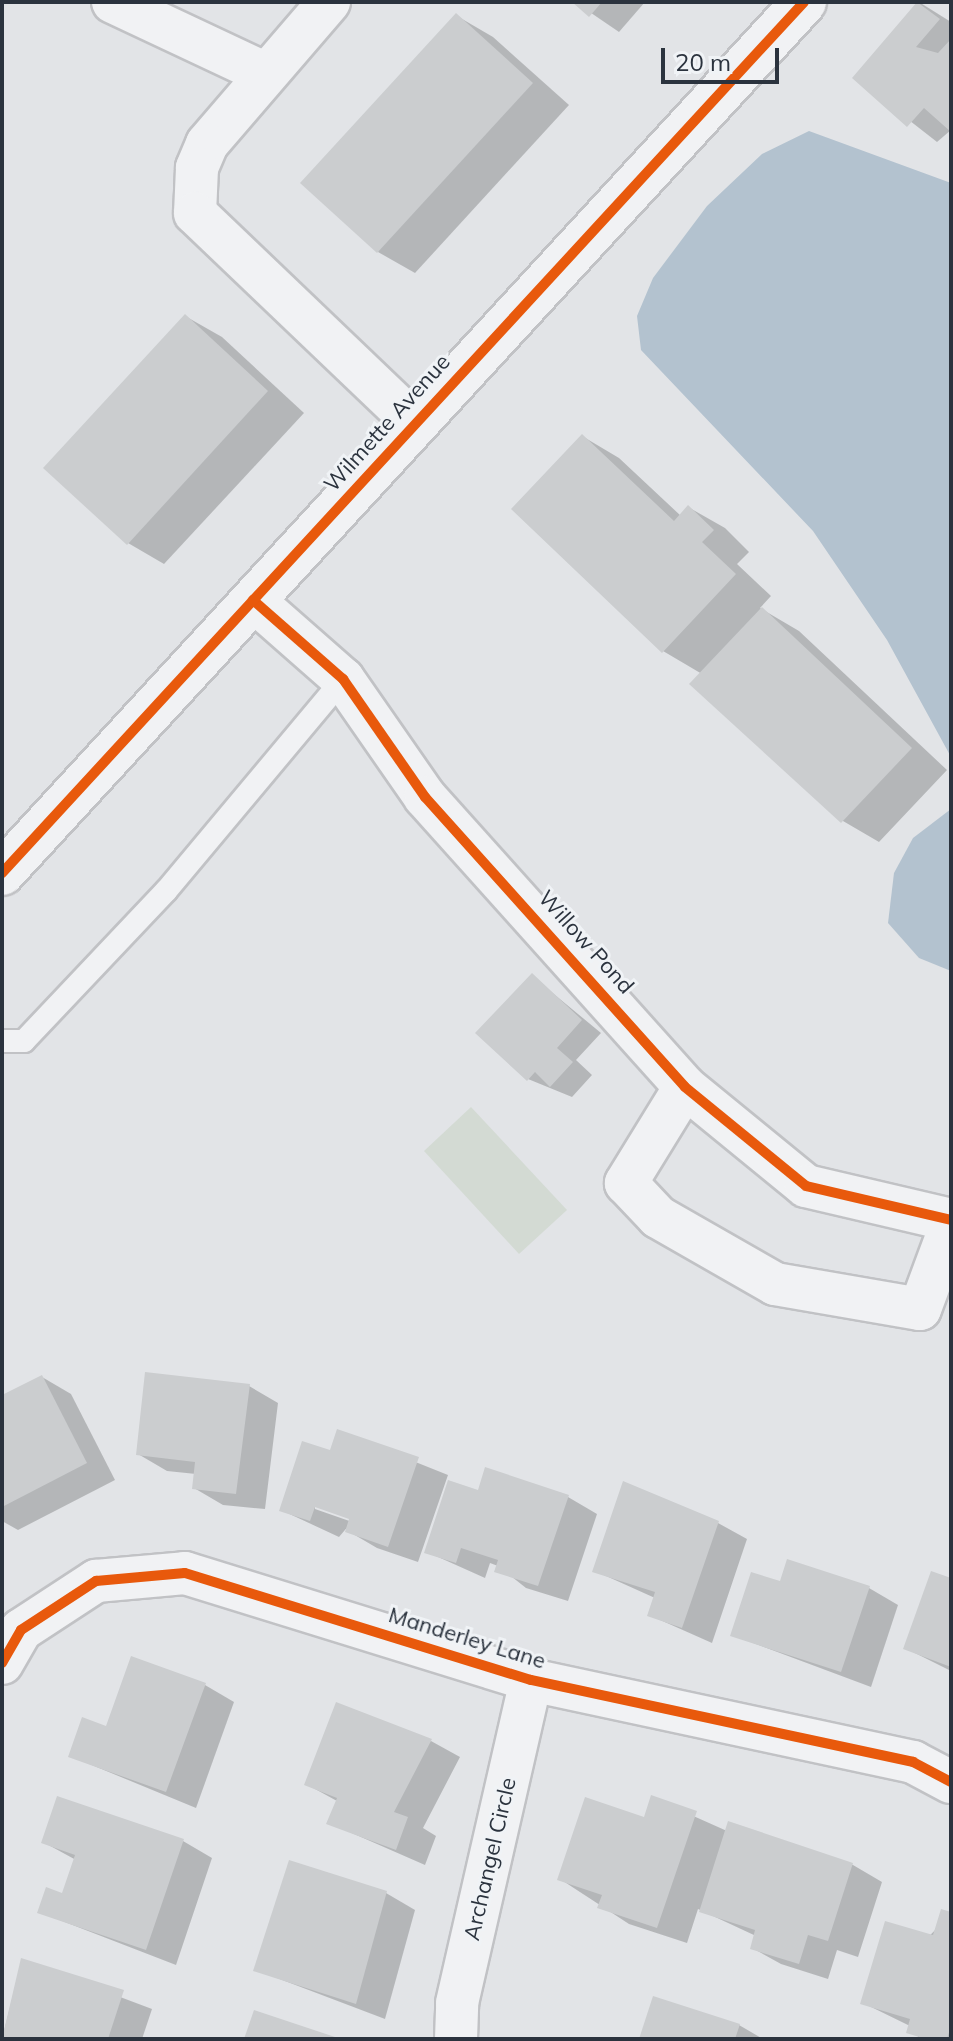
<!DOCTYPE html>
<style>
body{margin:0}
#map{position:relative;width:953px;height:2041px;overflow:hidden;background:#e2e4e7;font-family:Mulish,sans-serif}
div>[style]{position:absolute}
.green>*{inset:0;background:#d3dad3}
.water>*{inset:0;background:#b3c2cf}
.shadow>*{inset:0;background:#0003}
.building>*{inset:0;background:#cbcdcf}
.roads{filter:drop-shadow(2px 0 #c1c2c5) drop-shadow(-2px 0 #c1c2c5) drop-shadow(0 2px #c1c2c5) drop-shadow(0 -2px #c1c2c5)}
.service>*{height:22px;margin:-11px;padding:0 11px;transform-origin:11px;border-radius:11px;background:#f1f2f4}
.minor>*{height:42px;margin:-21px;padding:0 21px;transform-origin:21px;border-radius:21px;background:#f1f2f4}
.tertiary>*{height:44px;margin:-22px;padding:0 22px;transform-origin:22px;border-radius:22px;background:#f1f2f4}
.cycleway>*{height:10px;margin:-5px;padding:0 5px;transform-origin:5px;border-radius:5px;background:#e8590c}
span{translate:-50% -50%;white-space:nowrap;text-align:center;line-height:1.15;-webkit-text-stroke:6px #f0f3f6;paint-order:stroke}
.street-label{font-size:22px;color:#2b333e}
.frame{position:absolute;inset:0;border:4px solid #2b333e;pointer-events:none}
.scale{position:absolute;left:661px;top:48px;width:118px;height:36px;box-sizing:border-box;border:4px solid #2b333e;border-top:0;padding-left:10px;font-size:24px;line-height:28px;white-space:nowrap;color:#2b333e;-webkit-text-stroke:6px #f0f3f6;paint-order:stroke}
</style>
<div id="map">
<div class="green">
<i style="clip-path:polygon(471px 1107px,567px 1210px,519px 1254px,424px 1151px)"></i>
</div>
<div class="water">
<i style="clip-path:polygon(809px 131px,951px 183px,951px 757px,887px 640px,813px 531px,641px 350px,637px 316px,653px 278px,707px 206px,762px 154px)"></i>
<i style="clip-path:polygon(951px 809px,951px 971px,919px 958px,888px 923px,894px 873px,913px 838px)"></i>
</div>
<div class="shadow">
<i style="clip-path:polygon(575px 2px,645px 2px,619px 32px)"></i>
<i style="clip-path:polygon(919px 2px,951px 22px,951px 130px,937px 142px,855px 78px)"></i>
<i style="clip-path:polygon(457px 16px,493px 37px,569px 105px,415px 273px,378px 252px)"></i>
<i style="clip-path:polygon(185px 316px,222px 337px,304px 413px,164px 564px,128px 543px)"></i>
<i style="clip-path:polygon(582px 436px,619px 458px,681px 516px,688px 507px,725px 528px,749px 552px,737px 564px,771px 596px,760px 608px,799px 631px,947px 770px,879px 842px,843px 821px,702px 674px,663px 651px)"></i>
<i style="clip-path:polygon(532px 976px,601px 1033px,576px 1060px,592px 1075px,572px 1097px,528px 1079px)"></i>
<i style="clip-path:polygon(42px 1377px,71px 1394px,115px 1480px,18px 1530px,2px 1521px,2px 1398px)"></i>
<i style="clip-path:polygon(249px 1386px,278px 1403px,265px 1509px,223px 1505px,194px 1488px,196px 1474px,167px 1471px,138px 1454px)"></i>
<i style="clip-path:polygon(evenodd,338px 1431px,448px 1475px,418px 1562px,377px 1548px,348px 1531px,350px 1524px,339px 1537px,281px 1510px,331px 1453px,338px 1431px,315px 1505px,360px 1520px,358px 1524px,315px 1509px,315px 1505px)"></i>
<i style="clip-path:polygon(479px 1493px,568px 1497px,597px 1514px,568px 1601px,526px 1588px,498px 1566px,490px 1563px,485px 1578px,427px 1552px)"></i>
<i style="clip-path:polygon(718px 1523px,747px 1539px,712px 1643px,649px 1615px,655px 1598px,595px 1571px)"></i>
<i style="clip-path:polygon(951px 1580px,951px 1671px,905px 1648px)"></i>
<i style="clip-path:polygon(782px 1584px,869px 1588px,898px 1605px,871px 1687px,732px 1635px)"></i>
<i style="clip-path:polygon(205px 1685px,234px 1702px,196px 1808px,70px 1756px,107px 1728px)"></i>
<i style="clip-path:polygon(431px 1741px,460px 1757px,423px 1828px,436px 1836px,425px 1865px,329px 1823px,337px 1801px,306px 1784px)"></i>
<i style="clip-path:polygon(653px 1798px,727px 1831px,729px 1824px,853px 1865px,882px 1882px,858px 1957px,837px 1950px,828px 1979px,781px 1964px,752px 1948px,756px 1936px,698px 1909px,687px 1943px,629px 1924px,560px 1879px,645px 1819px)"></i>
<i style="clip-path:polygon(183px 1841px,212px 1858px,176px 1965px,39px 1912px,64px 1896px,76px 1860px,43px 1842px)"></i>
<i style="clip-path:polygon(386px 1893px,415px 1910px,385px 2019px,256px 1970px)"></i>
<i style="clip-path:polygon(951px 1914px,951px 2039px,920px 2039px,910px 2026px,863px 2003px)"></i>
<i style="clip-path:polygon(22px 1960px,152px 2009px,142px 2039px,2px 2039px)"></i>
<i style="clip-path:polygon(739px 2025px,763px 2039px,641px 2039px)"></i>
</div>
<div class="building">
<i style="clip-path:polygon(572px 2px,602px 2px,589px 17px)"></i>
<i style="clip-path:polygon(917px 2px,940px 19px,916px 47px,938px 53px,951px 39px,951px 132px,924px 108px,907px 127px,852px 78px)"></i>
<i style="clip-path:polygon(456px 13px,533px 83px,377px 253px,300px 183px)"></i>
<i style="clip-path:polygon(185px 314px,268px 391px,127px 545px,43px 468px)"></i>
<i style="clip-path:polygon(582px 434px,674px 521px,688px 505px,714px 530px,702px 542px,736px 574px,662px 653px,511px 509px)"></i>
<i style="clip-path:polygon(762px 607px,912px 748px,841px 823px,689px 684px)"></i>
<i style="clip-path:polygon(532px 973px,582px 1020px,557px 1048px,573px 1062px,550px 1087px,535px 1072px,527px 1081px,475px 1033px)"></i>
<i style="clip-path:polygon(145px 1372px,250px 1384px,236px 1494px,192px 1489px,195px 1462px,136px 1455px)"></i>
<i style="clip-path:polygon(42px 1375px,87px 1463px,2px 1507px,2px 1395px)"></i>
<i style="clip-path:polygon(337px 1429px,419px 1457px,388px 1547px,345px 1532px,349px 1519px,315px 1507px,310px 1521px,279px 1511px,302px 1441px,330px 1450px)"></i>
<i style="clip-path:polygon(485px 1467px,569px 1495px,538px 1586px,494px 1572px,498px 1560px,461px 1548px,456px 1563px,424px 1553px,448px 1480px,478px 1490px)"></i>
<i style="clip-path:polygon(623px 1481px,719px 1521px,682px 1628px,647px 1616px,655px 1592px,592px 1572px)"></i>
<i style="clip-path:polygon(787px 1559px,870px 1586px,841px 1672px,730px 1636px,751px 1572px,780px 1581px)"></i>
<i style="clip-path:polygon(931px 1571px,951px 1578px,951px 1667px,903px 1649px)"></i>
<i style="clip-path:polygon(131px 1656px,206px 1683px,166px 1792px,68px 1757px,82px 1717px,106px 1726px)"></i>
<i style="clip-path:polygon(336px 1702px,432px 1739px,394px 1812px,408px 1817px,396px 1850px,326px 1824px,337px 1798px,304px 1785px)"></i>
<i style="clip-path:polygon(651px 1795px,697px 1811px,657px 1928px,597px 1908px,602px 1895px,557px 1880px,585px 1797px,644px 1817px)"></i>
<i style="clip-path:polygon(57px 1796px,184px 1839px,146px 1950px,37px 1913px,46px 1887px,62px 1893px,75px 1855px,41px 1843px)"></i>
<i style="clip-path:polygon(728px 1821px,853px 1863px,828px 1941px,808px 1935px,799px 1964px,750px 1949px,755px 1930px,699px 1912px)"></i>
<i style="clip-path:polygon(289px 1860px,387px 1891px,356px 2004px,253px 1971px)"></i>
<i style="clip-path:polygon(941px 1909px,951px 1912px,951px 2026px,947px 2039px,926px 2039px,906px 2033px,910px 2019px,860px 2004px,885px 1921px,933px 1935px)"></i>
<i style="clip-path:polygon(21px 1958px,124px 1990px,108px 2039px,2px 2039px)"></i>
<i style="clip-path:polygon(653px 1996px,740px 2024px,735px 2039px,639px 2039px)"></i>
<i style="clip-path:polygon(254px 2010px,338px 2038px,338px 2039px,244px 2039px)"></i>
</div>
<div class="roads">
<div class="service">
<i style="left:2px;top:1041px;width:22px"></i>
<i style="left:24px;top:1041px;width:207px;rotate:-46.6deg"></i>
<i style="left:166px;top:891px;width:276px;rotate:-50.1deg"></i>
</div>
<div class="minor">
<i style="left:113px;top:2px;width:167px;rotate:25.2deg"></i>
<i style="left:329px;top:2px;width:187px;rotate:130.7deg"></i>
<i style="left:207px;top:144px;width:26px;rotate:113deg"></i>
<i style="left:197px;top:168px;width:45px;rotate:92.5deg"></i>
<i style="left:195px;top:213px;width:303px;rotate:43.7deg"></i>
<i style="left:253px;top:600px;width:120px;rotate:41.3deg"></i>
<i style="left:343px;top:679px;width:144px;rotate:55.2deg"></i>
<i style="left:425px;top:797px;width:389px;rotate:48.1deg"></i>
<i style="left:685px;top:1087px;width:156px;rotate:39.3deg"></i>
<i style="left:806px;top:1186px;width:149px;rotate:13.2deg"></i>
<i style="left:685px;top:1087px;width:113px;rotate:121.6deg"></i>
<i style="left:626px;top:1183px;width:47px;rotate:46.7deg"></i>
<i style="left:658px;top:1217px;width:135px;rotate:29.8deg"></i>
<i style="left:775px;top:1284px;width:147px;rotate:9.8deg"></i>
<i style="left:920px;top:1309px;width:90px;rotate:-69.7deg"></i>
<i style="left:2px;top:1663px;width:38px;rotate:-60deg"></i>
<i style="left:21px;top:1630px;width:90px;rotate:-33.2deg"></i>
<i style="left:96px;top:1581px;width:89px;rotate:-5.1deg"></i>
<i style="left:185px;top:1573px;width:362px;rotate:17.2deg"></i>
<i style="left:531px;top:1680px;width:391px;rotate:12.1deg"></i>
<i style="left:913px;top:1762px;width:43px;rotate:27.8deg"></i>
<i style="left:456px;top:2039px;width:36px;rotate:-88deg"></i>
<i style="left:457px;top:2003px;width:331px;rotate:-77.1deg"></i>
</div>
<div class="tertiary">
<i style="left:2px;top:873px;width:1184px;rotate:-47.36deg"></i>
</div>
</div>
<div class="cycleway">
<i style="left:253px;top:600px;width:120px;rotate:41.3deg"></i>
<i style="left:343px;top:679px;width:144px;rotate:55.2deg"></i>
<i style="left:425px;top:797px;width:389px;rotate:48.1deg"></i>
<i style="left:685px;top:1087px;width:156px;rotate:39.3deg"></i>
<i style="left:806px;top:1186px;width:149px;rotate:13.2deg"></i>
<i style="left:2px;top:873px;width:1184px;rotate:-47.36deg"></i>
<i style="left:2px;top:1663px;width:38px;rotate:-60deg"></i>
<i style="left:21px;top:1630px;width:90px;rotate:-33.2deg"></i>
<i style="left:96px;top:1581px;width:89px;rotate:-5.1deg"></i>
<i style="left:185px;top:1573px;width:362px;rotate:17.2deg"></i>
<i style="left:531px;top:1680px;width:391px;rotate:12.1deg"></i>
<i style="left:913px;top:1762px;width:43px;rotate:27.8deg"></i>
</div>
<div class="street-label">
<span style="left:387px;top:423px;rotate:-48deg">Wilmette Avenue</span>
<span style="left:586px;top:942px;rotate:48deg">Willow Pond</span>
<span style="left:467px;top:1638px;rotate:17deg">Manderley Lane</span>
<span style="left:490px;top:1859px;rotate:-77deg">Archangel Circle</span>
</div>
<div class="frame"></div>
<div class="scale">20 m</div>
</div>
